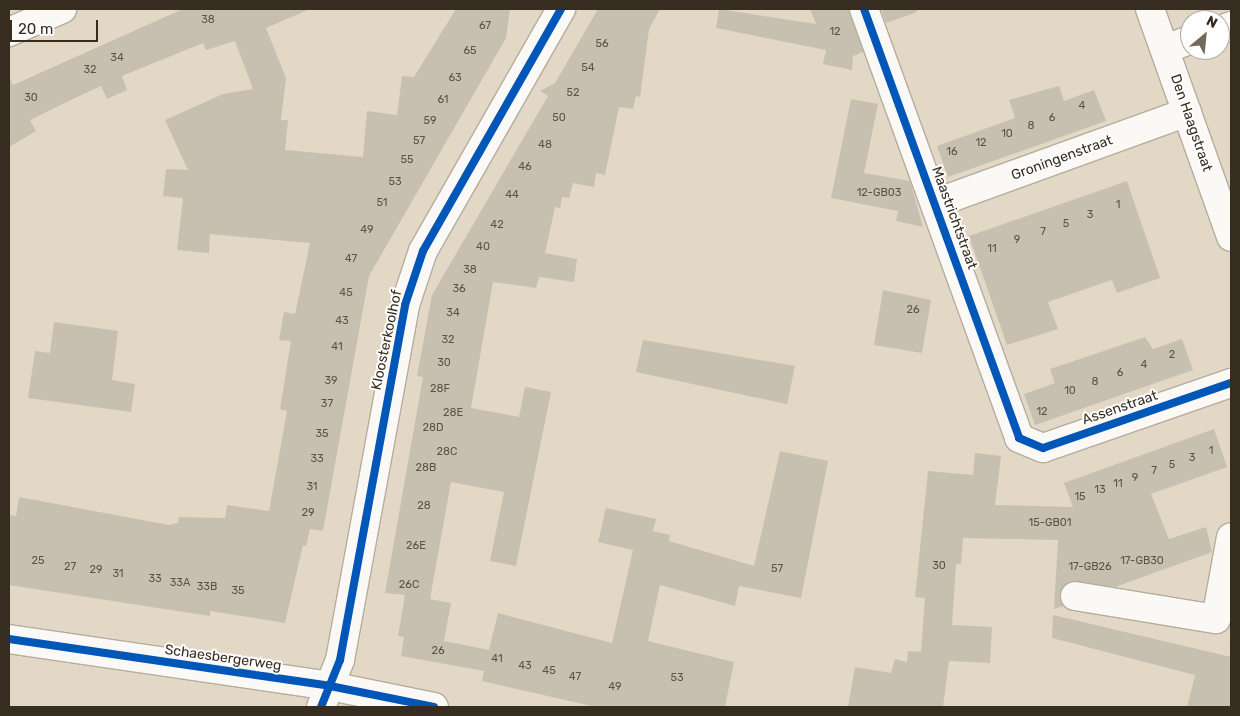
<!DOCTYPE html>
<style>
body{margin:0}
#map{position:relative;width:1240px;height:716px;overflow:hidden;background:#e3d7c5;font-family:Rubik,sans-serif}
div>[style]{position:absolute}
.building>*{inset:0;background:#c7c0b1}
.roads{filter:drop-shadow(1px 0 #b5ac9d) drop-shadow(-1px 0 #b5ac9d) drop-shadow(0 1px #b5ac9d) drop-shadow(0 -1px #b5ac9d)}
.minor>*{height:28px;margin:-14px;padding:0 14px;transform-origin:14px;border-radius:14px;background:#fbf9f6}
.cycleway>*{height:8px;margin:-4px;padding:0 4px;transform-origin:4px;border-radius:4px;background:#0057b8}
span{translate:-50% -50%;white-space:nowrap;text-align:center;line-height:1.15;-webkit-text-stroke:4px #fefefe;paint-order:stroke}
.number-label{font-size:11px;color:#5c5346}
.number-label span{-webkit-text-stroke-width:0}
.street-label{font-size:14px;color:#362d20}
.frame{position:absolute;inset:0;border:10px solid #362d20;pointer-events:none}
.north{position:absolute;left:1180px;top:10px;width:50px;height:50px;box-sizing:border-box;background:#fefefe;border:1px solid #aeaaa5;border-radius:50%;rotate:28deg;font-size:14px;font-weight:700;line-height:20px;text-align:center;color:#362d20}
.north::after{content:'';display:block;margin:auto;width:18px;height:22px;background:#73685a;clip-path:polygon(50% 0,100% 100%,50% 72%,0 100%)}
.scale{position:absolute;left:10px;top:20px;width:88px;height:22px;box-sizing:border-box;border:2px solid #362d20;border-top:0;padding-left:6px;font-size:15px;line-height:18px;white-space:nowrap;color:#362d20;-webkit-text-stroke:4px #fefefe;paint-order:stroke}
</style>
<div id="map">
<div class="building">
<i style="clip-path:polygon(183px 9px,310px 9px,266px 28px,286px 78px,281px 120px,288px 120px,285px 150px,363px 157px,367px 111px,397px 115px,402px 76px,414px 77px,456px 9px,510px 9px,506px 38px,369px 276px,323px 531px,310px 529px,306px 546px,303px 545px,285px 623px,210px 611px,210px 616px,9px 585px,9px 515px,16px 516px,19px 497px,169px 525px,178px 523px,179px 517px,225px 518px,227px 505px,269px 511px,287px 411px,280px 409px,291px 341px,279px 340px,284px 312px,295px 314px,310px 243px,210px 234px,209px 253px,177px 250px,183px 198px,163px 196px,166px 169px,188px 170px,165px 120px,223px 94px,253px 89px,235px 41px,206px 50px,203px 43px,122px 76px,127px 90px,107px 99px,101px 86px,75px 98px,30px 120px,36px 131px,9px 147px,9px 77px,13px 85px)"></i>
<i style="clip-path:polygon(598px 9px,660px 9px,649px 29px,640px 97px,636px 96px,633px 109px,619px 107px,605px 175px,596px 173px,594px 187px,573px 183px,569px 198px,562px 197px,560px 208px,555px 207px,545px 253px,577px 259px,574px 282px,539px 277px,536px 288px,493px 282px,471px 408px,519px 417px,525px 387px,551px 392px,516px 566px,490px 561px,504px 492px,451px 482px,430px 599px,451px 603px,444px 641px,489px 650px,498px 613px,612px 643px,633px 550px,598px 542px,606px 508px,656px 519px,653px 531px,670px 535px,669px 541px,754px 566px,780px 451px,828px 461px,801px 598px,739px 586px,735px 606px,660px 585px,648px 641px,734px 662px,725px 707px,596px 707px,482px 681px,484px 671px,401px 656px,404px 637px,398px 636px,405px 595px,385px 593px,423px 377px,417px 376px,432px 295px,548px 96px,540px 91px,555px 83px)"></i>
<i style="clip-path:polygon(719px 9px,816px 24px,810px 9px,849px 9px,863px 52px,853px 56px,852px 70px,823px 64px,826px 50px,716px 28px)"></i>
<i style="clip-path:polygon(881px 9px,917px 9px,917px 12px,886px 23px)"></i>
<i style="clip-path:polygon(1059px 86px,1064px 101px,1094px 90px,1106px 121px,948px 177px,937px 146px,1015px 118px,1009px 100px)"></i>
<i style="clip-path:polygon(851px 99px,878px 104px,864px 173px,910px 181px,923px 227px,896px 221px,898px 211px,831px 198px)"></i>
<i style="clip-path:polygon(1127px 181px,1160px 278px,1117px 293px,1112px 280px,1048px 302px,1058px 329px,1007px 345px,969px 236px)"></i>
<i style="clip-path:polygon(883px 290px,931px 300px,922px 353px,874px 345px)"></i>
<i style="clip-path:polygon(54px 322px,118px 331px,112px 380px,135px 384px,131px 412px,28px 398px,35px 351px,50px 353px)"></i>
<i style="clip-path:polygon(1145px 337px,1153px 349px,1182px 339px,1193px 370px,1035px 425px,1024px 394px,1055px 383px,1050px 369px)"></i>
<i style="clip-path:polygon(643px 340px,795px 366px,787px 404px,636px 372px)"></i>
<i style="clip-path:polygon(1214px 429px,1227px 467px,1151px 494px,1169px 539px,1206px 527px,1212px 552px,1115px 587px,1070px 581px,1060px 593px,1063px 606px,1054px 609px,1058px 540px,963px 538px,961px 564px,956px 564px,952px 625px,992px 627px,990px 663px,949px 661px,943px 707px,848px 707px,855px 667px,891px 673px,895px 659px,907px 662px,908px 651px,921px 652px,925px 598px,915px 597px,928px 471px,973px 475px,975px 453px,1001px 456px,995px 505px,1073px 507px,1064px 483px)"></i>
<i style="clip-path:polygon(1053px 615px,1231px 657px,1231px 707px,1187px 707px,1195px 675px,1052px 638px)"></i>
</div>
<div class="roads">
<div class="minor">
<i style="left:864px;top:9px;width:456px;rotate:70.1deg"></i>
<i style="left:1019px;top:438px;width:26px;rotate:23deg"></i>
<i style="left:1043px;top:448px;width:199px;rotate:-19.1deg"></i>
<i style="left:1150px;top:9px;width:242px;rotate:70.4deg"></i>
<i style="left:1220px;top:30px;width:12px;rotate:-20deg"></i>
<i style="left:9px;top:32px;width:58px;rotate:-23.5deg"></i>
<i style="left:1166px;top:49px;width:26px;rotate:-21deg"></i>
<i style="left:936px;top:203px;width:267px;rotate:-19.9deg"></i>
<i style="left:1075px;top:596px;width:143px;rotate:9.3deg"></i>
<i style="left:1216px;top:619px;width:83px;rotate:-79.6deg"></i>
<i style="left:9px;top:639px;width:324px;rotate:8.3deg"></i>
<i style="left:330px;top:686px;width:106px;rotate:11.4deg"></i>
<i style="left:321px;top:707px;width:51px;rotate:-68deg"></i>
<i style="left:340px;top:660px;width:361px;rotate:-79.6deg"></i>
<i style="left:405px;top:305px;width:57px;rotate:-71.6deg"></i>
<i style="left:423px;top:251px;width:279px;rotate:-60.3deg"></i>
</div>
</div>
<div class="cycleway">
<i style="left:864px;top:9px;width:456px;rotate:70.1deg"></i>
<i style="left:1019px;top:438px;width:26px;rotate:23deg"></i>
<i style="left:1043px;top:448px;width:199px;rotate:-19.1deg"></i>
<i style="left:9px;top:639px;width:324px;rotate:8.3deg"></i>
<i style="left:330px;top:686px;width:106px;rotate:11.4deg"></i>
<i style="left:321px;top:707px;width:51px;rotate:-68deg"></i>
<i style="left:340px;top:660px;width:361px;rotate:-79.6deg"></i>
<i style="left:405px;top:305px;width:57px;rotate:-71.6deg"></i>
<i style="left:423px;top:251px;width:279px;rotate:-60.3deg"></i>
</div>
<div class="number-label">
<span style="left:208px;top:20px">38</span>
<span style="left:485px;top:26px">67</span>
<span style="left:835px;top:32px">12</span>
<span style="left:602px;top:44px">56</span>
<span style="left:470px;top:51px">65</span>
<span style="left:117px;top:58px">34</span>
<span style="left:588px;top:68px">54</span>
<span style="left:90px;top:70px">32</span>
<span style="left:455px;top:78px">63</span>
<span style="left:573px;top:93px">52</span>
<span style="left:31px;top:98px">30</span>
<span style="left:443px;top:100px">61</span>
<span style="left:1082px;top:106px">4</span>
<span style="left:559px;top:118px">50</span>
<span style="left:1052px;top:118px">6</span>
<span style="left:430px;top:121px">59</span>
<span style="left:1031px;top:126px">8</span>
<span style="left:1007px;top:134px">10</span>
<span style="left:419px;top:141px">57</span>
<span style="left:981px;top:143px">12</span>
<span style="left:545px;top:145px">48</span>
<span style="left:952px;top:152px">16</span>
<span style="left:407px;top:160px">55</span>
<span style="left:525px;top:167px">46</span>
<span style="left:395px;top:182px">53</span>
<span style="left:879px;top:193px">12-GB03</span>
<span style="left:512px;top:195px">44</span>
<span style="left:382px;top:203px">51</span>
<span style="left:1118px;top:205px">1</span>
<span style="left:1090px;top:215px">3</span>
<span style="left:1066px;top:224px">5</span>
<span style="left:497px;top:225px">42</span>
<span style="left:367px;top:230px">49</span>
<span style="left:1043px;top:232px">7</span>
<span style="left:1017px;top:240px">9</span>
<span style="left:483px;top:247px">40</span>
<span style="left:992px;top:249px">11</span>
<span style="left:351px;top:259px">47</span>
<span style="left:470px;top:270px">38</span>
<span style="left:459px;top:289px">36</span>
<span style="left:346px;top:293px">45</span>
<span style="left:913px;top:310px">26</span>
<span style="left:453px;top:313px">34</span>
<span style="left:342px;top:321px">43</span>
<span style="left:448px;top:340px">32</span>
<span style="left:337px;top:347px">41</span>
<span style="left:1172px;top:355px">2</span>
<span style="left:444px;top:363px">30</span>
<span style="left:1144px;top:365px">4</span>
<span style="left:1120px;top:373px">6</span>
<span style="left:331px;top:381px">39</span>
<span style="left:1095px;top:382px">8</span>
<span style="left:440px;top:389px">28F</span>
<span style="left:1070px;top:391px">10</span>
<span style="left:327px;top:404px">37</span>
<span style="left:1042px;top:412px">12</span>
<span style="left:453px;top:413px">28E</span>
<span style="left:433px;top:428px">28D</span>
<span style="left:322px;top:434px">35</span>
<span style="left:1211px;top:451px">1</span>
<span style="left:447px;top:452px">28C</span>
<span style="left:1192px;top:458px">3</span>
<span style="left:317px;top:459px">33</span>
<span style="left:1172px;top:465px">5</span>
<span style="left:426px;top:468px">28B</span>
<span style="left:1154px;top:471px">7</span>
<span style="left:1135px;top:478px">9</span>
<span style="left:1118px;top:484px">11</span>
<span style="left:312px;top:487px">31</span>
<span style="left:1100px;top:490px">13</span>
<span style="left:1080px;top:497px">15</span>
<span style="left:424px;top:506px">28</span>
<span style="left:308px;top:513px">29</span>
<span style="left:1050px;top:523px">15-GB01</span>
<span style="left:416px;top:546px">26E</span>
<span style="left:38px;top:561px">25</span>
<span style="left:1142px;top:561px">17-GB30</span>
<span style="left:939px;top:566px">30</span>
<span style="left:70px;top:567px">27</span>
<span style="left:1090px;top:567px">17-GB26</span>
<span style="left:777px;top:569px">57</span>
<span style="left:96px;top:570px">29</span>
<span style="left:118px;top:574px">31</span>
<span style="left:155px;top:579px">33</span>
<span style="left:180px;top:583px">33A</span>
<span style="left:409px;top:585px">26C</span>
<span style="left:207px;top:587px">33B</span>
<span style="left:238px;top:591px">35</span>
<span style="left:438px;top:651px">26</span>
<span style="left:497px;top:659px">41</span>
<span style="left:525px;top:666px">43</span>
<span style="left:549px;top:671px">45</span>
<span style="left:575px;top:677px">47</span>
<span style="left:677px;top:678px">53</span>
<span style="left:615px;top:687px">49</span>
</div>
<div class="street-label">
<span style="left:1191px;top:123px;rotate:71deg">Den Haagstraat</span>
<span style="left:1062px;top:158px;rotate:-20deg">Groningenstraat</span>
<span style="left:954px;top:218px;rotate:70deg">Maastrichtstraat</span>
<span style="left:387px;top:340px;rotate:-78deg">Kloosterkoolhof</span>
<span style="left:1120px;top:408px;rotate:-19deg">Assenstraat</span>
<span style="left:223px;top:658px;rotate:8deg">Schaesbergerweg</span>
</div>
<div class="frame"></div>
<div class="north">N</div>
<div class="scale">20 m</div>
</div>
